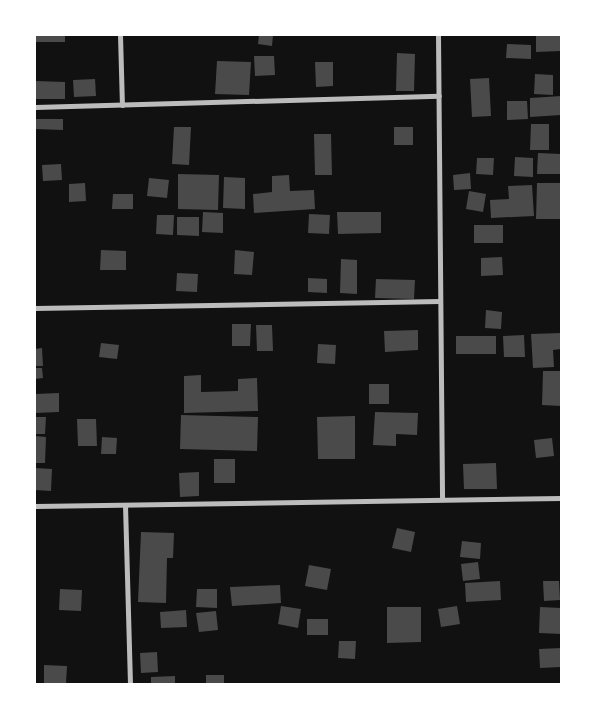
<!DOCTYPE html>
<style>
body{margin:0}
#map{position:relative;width:596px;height:719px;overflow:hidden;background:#111;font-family:Montserrat,sans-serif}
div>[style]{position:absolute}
.building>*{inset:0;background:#4a4a4a}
.minor>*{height:5px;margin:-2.5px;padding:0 2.5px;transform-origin:2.5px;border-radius:2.5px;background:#bcbcbc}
span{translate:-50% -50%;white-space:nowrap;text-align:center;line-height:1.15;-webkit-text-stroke:5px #fff;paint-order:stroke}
.frame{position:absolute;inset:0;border:36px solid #fff;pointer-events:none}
</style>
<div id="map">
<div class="building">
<i style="clip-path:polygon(35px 35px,65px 35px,65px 42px,35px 42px)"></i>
<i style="clip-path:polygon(259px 35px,273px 35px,272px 46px,258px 44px)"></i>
<i style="clip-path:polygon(536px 35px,561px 35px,561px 51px,536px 52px)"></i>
<i style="clip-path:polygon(507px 44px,531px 45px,531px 59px,506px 58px)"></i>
<i style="clip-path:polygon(397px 53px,415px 54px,414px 91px,396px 91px)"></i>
<i style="clip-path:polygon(254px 56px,274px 56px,275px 75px,255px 76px)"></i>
<i style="clip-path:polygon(217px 61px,251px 62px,249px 95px,215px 94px)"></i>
<i style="clip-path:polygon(315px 62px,333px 62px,333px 86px,316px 87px)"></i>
<i style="clip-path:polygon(535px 74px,553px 75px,553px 95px,534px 94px)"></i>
<i style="clip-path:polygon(489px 78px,491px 116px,472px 117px,470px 79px)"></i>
<i style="clip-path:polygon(95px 79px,96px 96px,74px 97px,73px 80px)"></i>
<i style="clip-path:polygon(35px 81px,65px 82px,65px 99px,35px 99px)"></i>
<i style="clip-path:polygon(561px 96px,561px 115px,530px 117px,530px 98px)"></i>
<i style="clip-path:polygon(507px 101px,527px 101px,528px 119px,507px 120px)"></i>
<i style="clip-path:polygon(35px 119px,63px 119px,63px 130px,35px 129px)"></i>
<i style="clip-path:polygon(531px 124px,549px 124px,549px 150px,530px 150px)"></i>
<i style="clip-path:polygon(174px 127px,191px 127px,189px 165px,172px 164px)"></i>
<i style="clip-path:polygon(394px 127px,413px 127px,413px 145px,394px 145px)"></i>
<i style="clip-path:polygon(314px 134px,331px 134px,332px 175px,315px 175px)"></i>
<i style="clip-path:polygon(538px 153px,561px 154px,561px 174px,537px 174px)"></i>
<i style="clip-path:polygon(515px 157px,533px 158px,533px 177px,514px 176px)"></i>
<i style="clip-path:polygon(477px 158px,494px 158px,493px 175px,476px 174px)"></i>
<i style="clip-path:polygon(61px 164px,62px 180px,43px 181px,42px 165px)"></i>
<i style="clip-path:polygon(470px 173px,471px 189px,454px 190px,453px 175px)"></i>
<i style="clip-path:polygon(178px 174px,219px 175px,218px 210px,178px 209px)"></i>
<i style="clip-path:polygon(289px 175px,290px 191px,314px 190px,315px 209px,254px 213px,253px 194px,272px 192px,272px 176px)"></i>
<i style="clip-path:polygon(224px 177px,245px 178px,245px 209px,223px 208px)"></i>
<i style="clip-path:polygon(149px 178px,169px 180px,167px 198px,147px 196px)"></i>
<i style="clip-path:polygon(85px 183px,86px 201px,69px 202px,69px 184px)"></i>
<i style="clip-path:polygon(537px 183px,561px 183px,561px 219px,536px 219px)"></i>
<i style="clip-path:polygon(532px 185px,534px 216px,491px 218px,490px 200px,509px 199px,508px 186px)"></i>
<i style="clip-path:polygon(469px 191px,486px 194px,483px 212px,466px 209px)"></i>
<i style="clip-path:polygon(113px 194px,133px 194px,133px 209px,112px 209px)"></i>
<i style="clip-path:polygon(203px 212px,223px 213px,223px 233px,202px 232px)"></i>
<i style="clip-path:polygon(337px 212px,381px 212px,381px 233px,338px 234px)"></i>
<i style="clip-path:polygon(309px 214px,330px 215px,329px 234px,308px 233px)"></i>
<i style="clip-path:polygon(157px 215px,174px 215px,173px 235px,156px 234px)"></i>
<i style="clip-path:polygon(177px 217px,199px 217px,199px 236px,177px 235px)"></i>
<i style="clip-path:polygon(474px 225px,503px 225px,503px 243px,474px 243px)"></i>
<i style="clip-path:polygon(101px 250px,126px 251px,126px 270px,100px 270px)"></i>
<i style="clip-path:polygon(235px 250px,254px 252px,252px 275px,234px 274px)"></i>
<i style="clip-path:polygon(502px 257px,503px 275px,481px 276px,481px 258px)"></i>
<i style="clip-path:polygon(341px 259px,357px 260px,357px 294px,340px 293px)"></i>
<i style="clip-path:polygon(177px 273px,198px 274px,197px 292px,176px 291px)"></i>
<i style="clip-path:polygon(308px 278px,327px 279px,327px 293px,308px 292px)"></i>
<i style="clip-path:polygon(376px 279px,415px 280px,414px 299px,375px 298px)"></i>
<i style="clip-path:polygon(486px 310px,502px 312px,501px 329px,485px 328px)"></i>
<i style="clip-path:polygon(232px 324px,251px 324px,250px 346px,232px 346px)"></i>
<i style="clip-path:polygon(256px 325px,272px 325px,273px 351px,257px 351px)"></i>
<i style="clip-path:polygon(418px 330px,418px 350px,385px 352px,384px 331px)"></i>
<i style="clip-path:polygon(561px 333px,561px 349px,553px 350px,554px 367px,533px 368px,531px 334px)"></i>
<i style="clip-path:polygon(524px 335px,525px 357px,504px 357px,503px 336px)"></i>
<i style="clip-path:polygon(456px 336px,496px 336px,496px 354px,456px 354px)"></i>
<i style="clip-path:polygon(101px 343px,119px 345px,117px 359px,99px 357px)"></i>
<i style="clip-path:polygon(318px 344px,336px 345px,335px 364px,317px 363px)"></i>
<i style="clip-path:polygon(42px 348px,43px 366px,35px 366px,35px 349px)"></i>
<i style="clip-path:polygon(35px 368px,42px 368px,43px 378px,35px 379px)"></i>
<i style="clip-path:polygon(543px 371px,561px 371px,561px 406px,542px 405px)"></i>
<i style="clip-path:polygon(201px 375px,201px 392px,238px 391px,238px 379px,257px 378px,258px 411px,184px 413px,184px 376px)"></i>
<i style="clip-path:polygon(369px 384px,389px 384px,389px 404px,369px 404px)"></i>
<i style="clip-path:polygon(59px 393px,59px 412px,35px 413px,35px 394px)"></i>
<i style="clip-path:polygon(375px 412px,418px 413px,417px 435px,396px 434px,396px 446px,373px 445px)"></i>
<i style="clip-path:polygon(181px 415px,258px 417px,257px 451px,180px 449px)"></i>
<i style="clip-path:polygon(355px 416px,355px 459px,318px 459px,317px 417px)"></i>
<i style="clip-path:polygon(35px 417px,46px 417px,45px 434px,35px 434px)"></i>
<i style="clip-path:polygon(77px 419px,96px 419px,97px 446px,78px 446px)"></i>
<i style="clip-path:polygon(35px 436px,46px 437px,45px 463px,35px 463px)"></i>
<i style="clip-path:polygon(102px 437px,117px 438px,116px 454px,101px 454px)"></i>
<i style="clip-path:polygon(552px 438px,554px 456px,536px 458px,534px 440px)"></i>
<i style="clip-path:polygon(214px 459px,235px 459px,235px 483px,214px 483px)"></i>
<i style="clip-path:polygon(496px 463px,497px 489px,464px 489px,463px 464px)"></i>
<i style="clip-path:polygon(35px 468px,52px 469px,51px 491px,35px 490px)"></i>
<i style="clip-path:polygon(199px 472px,199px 496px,180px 497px,179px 473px)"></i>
<i style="clip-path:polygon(397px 528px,415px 532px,411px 552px,392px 548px)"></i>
<i style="clip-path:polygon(141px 532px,174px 533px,173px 558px,167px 558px,166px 603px,138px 602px)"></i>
<i style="clip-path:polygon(462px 541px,481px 543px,480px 559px,460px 557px)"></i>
<i style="clip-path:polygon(478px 562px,480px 579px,463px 581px,461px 564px)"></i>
<i style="clip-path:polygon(309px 565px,331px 569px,327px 590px,305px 586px)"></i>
<i style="clip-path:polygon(500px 581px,501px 600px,466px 602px,465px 583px)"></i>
<i style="clip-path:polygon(543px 581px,559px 581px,560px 600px,544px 601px)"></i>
<i style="clip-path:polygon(280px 585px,281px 603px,232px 606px,230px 587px)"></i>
<i style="clip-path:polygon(60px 589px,82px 590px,81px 611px,59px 610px)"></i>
<i style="clip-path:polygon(197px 589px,217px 589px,217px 608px,196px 607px)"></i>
<i style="clip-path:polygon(281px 606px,301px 609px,298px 628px,278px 624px)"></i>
<i style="clip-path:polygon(457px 606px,460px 624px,441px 627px,438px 609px)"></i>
<i style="clip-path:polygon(387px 607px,421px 607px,421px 642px,387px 643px)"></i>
<i style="clip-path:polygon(540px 607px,561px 608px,561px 634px,539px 633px)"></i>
<i style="clip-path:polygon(186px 610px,187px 627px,161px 628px,160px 612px)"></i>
<i style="clip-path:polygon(216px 611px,218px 630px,199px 632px,196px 613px)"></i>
<i style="clip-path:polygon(307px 619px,328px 619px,328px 635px,307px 635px)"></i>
<i style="clip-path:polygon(339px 641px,356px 641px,355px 659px,338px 658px)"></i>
<i style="clip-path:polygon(561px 648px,561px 667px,540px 668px,539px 649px)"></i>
<i style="clip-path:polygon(157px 652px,158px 672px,141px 673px,140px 653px)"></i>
<i style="clip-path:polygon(44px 665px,67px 666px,66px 684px,44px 684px)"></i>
<i style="clip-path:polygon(206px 675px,224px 675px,224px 684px,206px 684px)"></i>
<i style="clip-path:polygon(175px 676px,175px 684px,151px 684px,151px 677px)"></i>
</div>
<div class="minor">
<i style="left:120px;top:35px;width:70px;rotate:88.4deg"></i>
<i style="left:438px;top:35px;width:464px;rotate:89.5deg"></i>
<i style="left:35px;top:107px;width:404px;rotate:-1.6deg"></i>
<i style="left:35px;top:308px;width:405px;rotate:-1deg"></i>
<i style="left:125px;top:505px;width:179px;rotate:88.4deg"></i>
<i style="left:35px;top:506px;width:526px;rotate:-0.87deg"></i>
</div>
<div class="frame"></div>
</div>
